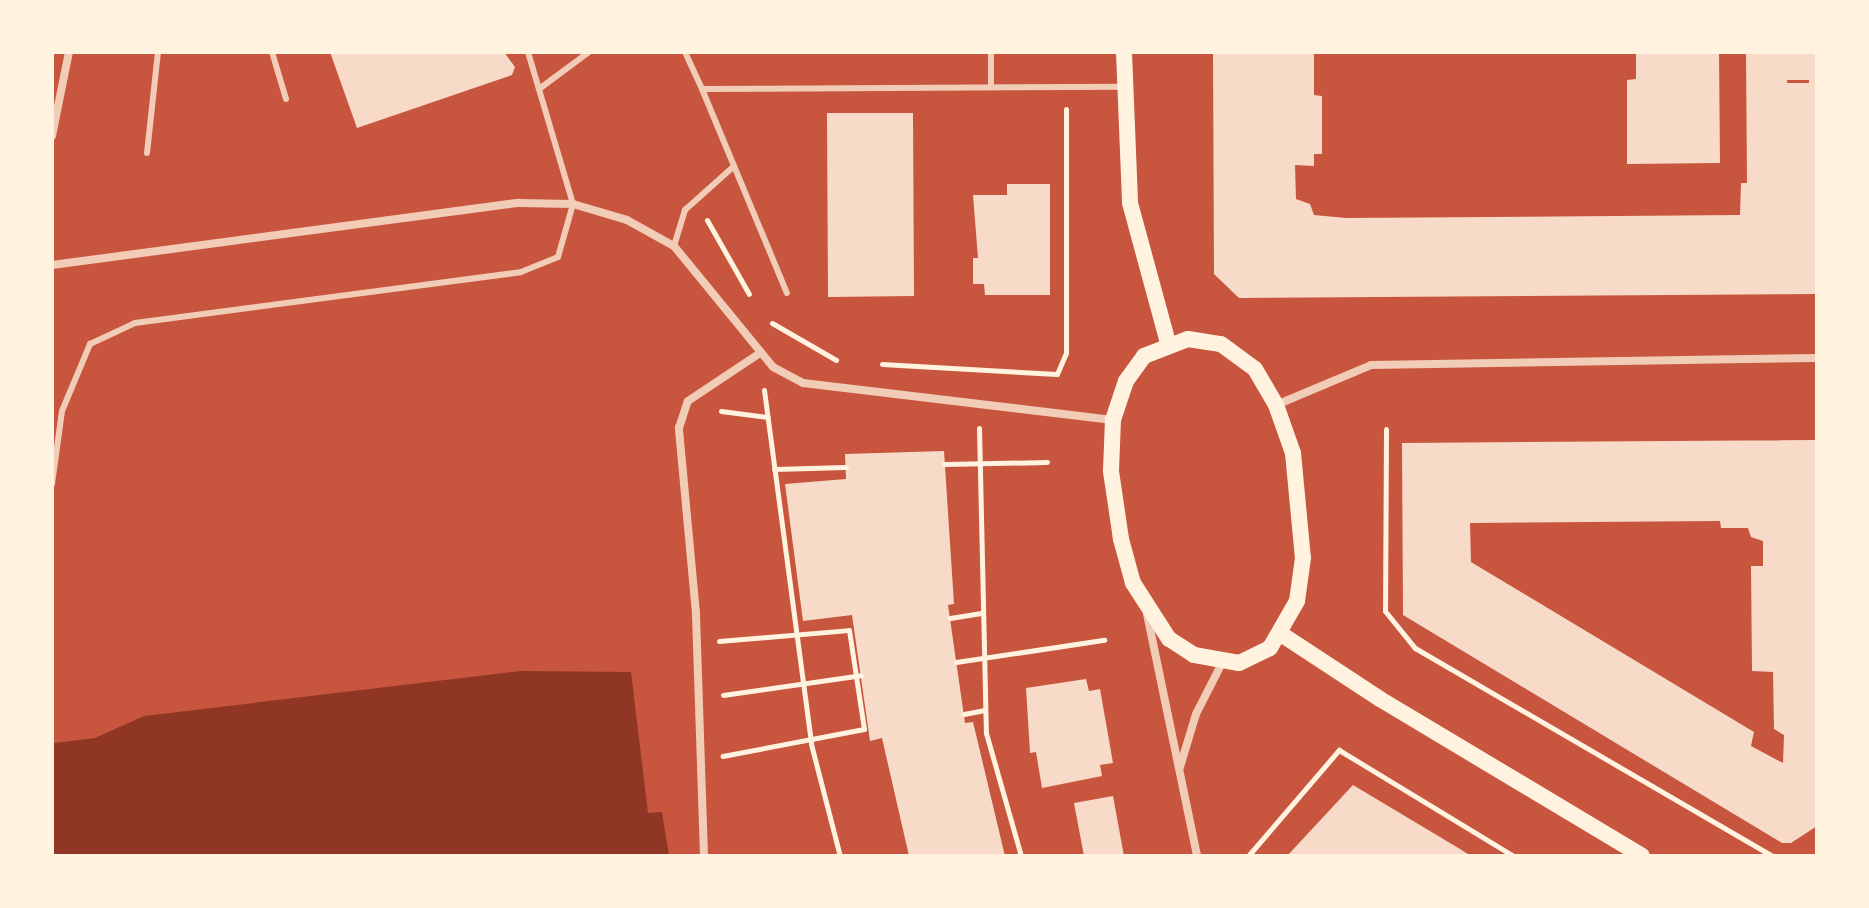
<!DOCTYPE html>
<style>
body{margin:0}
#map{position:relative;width:1869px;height:908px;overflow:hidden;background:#c8553d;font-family:Arial,sans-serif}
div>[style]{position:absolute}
.water>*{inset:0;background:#8f3625}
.building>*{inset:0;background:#f7dbc8}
.path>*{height:5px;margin:-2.5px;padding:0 2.5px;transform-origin:2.5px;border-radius:2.5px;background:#fff3e0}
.service>*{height:6px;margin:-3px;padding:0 3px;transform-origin:3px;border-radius:3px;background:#f1ccb7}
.minor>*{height:8px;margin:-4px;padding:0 4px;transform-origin:4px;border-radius:4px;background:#f1ccb7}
.secondary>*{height:16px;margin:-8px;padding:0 8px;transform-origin:8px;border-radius:8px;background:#fff3e0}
span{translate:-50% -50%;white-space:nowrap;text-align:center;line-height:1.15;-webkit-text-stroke:7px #fff3e0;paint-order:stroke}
.frame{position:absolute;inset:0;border:54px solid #fff3e0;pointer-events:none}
</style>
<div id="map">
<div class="water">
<i style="clip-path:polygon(521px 671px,631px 672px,648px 813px,662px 812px,669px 856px,52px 856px,54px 743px,95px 738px,144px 716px)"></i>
</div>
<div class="building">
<i style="clip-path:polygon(330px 52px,504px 52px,515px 67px,512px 75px,357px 128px)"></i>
<i style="clip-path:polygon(evenodd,1213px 52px,1314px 52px,1314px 95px,1322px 96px,1322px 154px,1314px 154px,1314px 166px,1295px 165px,1296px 199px,1310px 204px,1314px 215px,1346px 218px,1740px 215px,1741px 183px,1747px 183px,1746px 52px,1817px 52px,1817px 294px,1239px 298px,1214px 274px,1213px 52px,1787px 80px,1809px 80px,1809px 83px,1787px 83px,1787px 80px)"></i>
<i style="clip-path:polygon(1636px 52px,1719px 52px,1720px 163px,1627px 164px,1627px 80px,1636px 79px)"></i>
<i style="clip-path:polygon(827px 113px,913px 113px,914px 296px,828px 297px)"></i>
<i style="clip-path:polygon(1007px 184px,1050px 184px,1050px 295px,985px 295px,984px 284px,973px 284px,973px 258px,978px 258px,973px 195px,1007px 195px)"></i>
<i style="clip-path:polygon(evenodd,1817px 440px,1817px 826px,1791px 843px,1782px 843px,1403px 615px,1402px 443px,1817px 440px,1720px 521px,1721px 528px,1748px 528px,1751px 537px,1763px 541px,1763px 566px,1751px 566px,1752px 671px,1773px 672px,1774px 729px,1784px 735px,1783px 763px,1751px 746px,1754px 732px,1471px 562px,1470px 523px,1720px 521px)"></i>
<i style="clip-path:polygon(944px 451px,954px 604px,948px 605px,965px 723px,973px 722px,1005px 856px,909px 856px,882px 738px,870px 741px,852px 615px,803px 621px,785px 484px,846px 479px,845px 454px)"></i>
<i style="clip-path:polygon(1086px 679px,1089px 691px,1100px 689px,1113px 763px,1100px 765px,1102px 776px,1042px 788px,1036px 752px,1030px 753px,1026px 688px)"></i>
<i style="clip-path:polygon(1353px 785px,1460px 849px,1471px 856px,1287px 856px)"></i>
<i style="clip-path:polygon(1113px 796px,1124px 856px,1084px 856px,1074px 803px)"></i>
</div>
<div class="path">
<i style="left:707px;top:220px;width:85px;rotate:60.4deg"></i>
<i style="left:772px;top:323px;width:74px;rotate:30deg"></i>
<i style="left:882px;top:364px;width:175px;rotate:3.3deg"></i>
<i style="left:1057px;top:374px;width:23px;rotate:-67deg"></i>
<i style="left:1066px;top:353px;width:244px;rotate:-90deg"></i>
<i style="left:764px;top:390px;width:357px;rotate:82.4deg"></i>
<i style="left:811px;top:744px;width:116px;rotate:75.5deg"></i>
<i style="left:721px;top:411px;width:47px;rotate:7.3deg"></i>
<i style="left:979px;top:428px;width:305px;rotate:88.7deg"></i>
<i style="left:986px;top:733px;width:128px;rotate:74.1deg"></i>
<i style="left:1386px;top:429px;width:182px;rotate:90.3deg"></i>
<i style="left:1385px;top:611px;width:48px;rotate:51deg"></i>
<i style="left:1415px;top:648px;width:413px;rotate:30.2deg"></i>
<i style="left:944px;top:464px;width:103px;rotate:-1.1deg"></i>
<i style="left:774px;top:469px;width:72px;rotate:-1.6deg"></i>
<i style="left:950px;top:618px;width:33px;rotate:-9deg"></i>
<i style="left:719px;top:641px;width:130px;rotate:-4.8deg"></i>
<i style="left:849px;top:630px;width:100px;rotate:81.4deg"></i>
<i style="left:864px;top:729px;width:144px;rotate:169.2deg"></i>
<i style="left:956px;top:662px;width:150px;rotate:-8.5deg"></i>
<i style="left:723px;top:695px;width:139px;rotate:-8.2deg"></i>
<i style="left:964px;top:714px;width:21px;rotate:-11deg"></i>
<i style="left:1248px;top:856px;width:140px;rotate:-49.4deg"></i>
<i style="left:1339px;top:750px;width:204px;rotate:31.3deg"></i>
</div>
<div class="service">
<i style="left:272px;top:52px;width:49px;rotate:73.4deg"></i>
<i style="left:685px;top:52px;width:41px;rotate:65.3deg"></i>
<i style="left:702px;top:89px;width:422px;rotate:-0.3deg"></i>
<i style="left:991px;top:86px;width:34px;rotate:-90deg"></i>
<i style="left:539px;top:89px;width:62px;rotate:-36.5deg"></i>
<i style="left:702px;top:89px;width:221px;rotate:67.4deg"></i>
<i style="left:147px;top:153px;width:102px;rotate:-83.8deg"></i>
<i style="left:674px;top:246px;width:38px;rotate:-73deg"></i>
<i style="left:685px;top:210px;width:66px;rotate:-41.9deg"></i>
<i style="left:52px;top:484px;width:74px;rotate:-82.2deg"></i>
<i style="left:62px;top:411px;width:73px;rotate:-67.3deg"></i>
<i style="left:90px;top:344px;width:50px;rotate:-25deg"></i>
<i style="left:135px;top:323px;width:389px;rotate:-7.5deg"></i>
<i style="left:521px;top:272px;width:40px;rotate:-22deg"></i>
<i style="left:558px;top:257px;width:55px;rotate:-74.2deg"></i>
<i style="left:573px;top:204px;width:159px;rotate:-106.5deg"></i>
</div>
<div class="minor">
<i style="left:52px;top:136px;width:86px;rotate:-78.6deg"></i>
<i style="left:52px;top:265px;width:471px;rotate:-7.6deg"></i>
<i style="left:519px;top:203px;width:54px;rotate:1.1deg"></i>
<i style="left:573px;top:204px;width:56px;rotate:16.5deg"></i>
<i style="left:627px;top:220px;width:54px;rotate:29deg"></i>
<i style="left:674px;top:246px;width:156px;rotate:50.7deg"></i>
<i style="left:773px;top:367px;width:34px;rotate:28deg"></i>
<i style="left:803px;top:383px;width:312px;rotate:6.8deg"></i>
<i style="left:1276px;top:405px;width:103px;rotate:-22.8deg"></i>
<i style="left:1371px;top:365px;width:446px;rotate:-0.9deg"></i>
<i style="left:1147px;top:614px;width:247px;rotate:78.3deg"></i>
<i style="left:1180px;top:767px;width:55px;rotate:-73.2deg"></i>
<i style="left:1196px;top:714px;width:57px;rotate:-63deg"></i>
<i style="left:704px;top:856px;width:243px;rotate:-91.9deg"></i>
<i style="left:696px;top:613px;width:186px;rotate:-95.3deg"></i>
<i style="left:679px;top:428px;width:28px;rotate:-72deg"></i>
<i style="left:688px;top:401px;width:87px;rotate:-33.7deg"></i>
</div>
<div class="secondary">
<i style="left:1124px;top:52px;width:151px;rotate:87.7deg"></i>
<i style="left:1130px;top:203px;width:145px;rotate:74.8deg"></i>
<i style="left:1188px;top:339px;width:33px;rotate:9deg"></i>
<i style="left:1221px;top:344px;width:42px;rotate:36.3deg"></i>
<i style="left:1255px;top:369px;width:42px;rotate:59.7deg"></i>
<i style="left:1276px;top:405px;width:51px;rotate:70.5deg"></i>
<i style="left:1293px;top:453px;width:105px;rotate:84.6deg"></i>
<i style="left:1303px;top:558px;width:43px;rotate:97.9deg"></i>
<i style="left:1297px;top:601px;width:54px;rotate:119.9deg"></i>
<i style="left:1270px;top:648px;width:34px;rotate:154deg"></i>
<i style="left:1239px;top:663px;width:46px;rotate:-169.9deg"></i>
<i style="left:1194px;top:655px;width:30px;rotate:-147deg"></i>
<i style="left:1169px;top:639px;width:67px;rotate:-122.7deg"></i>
<i style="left:1133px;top:583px;width:46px;rotate:-105.3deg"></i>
<i style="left:1121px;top:539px;width:69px;rotate:-98.4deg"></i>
<i style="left:1111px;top:471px;width:51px;rotate:-87.8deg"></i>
<i style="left:1113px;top:420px;width:41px;rotate:-71.6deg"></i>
<i style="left:1126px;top:381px;width:31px;rotate:-54deg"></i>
<i style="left:1144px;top:356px;width:47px;rotate:-21.1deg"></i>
<i style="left:1281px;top:634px;width:118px;rotate:33.3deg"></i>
<i style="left:1380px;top:699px;width:305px;rotate:30.9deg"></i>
</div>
<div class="frame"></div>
</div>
